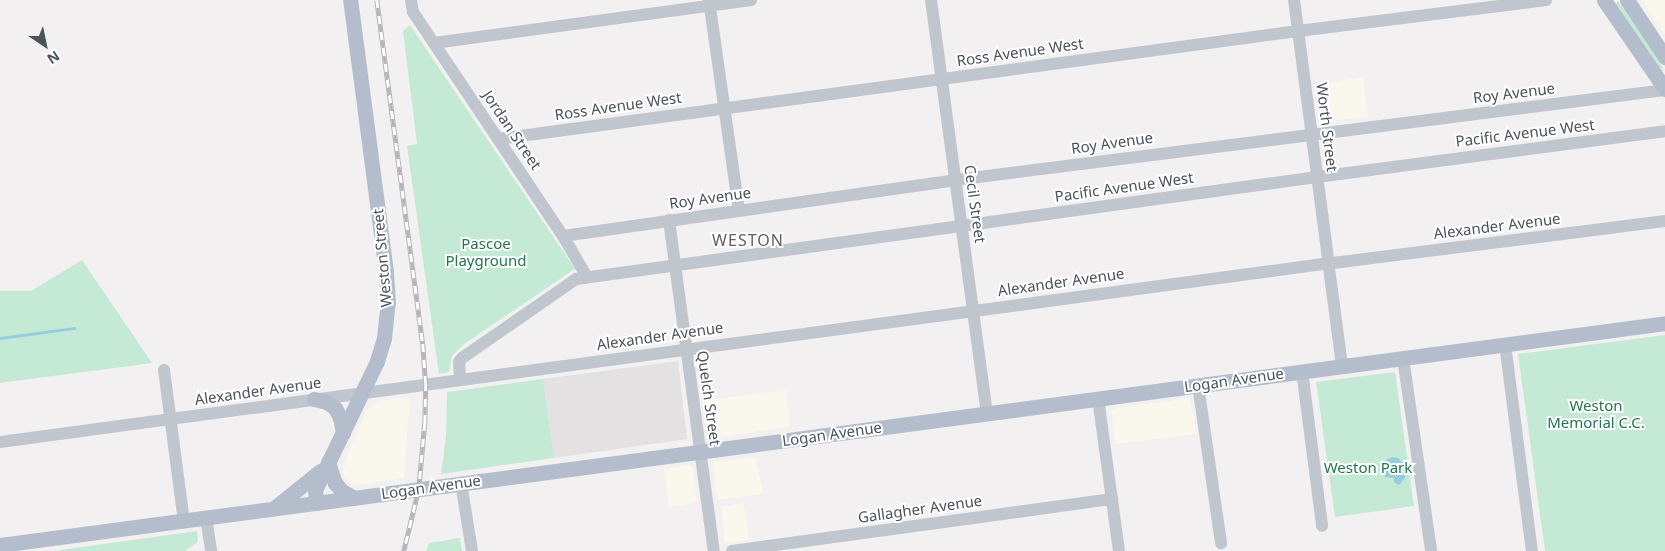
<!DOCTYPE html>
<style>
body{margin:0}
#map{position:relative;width:1665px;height:551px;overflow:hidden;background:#f2f0f0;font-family:"Noto Sans",sans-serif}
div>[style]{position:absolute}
.commercial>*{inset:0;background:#faf7ec}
.education>*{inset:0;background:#e3e1e1}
.green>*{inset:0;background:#c4ead5}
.water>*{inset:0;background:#96cde1}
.stream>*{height:2.5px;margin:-1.25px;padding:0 1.25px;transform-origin:1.25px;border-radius:1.25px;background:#96cde1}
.minor>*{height:12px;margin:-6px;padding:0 6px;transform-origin:6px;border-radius:6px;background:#c0c6cd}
.major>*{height:15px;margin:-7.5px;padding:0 7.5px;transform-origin:7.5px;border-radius:7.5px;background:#b3bdcb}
.rail>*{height:4.5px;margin-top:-2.25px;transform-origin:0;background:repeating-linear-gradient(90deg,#fff 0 8px,#b3b5b9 0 16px);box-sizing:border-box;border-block:1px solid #b3b5b9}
span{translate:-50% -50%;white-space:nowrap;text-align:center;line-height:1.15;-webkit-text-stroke:4px #fff;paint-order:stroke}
.street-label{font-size:15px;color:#4a525b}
.park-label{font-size:15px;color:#237450}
.neighbourhood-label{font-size:16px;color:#5d6064;letter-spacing:1px}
.north{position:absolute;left:20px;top:20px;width:50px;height:50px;-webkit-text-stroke:4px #fff;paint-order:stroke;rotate:146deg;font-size:14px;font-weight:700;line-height:20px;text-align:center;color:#4a525b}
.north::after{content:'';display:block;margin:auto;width:18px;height:22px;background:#4a525b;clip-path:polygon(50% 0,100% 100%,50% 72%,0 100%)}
</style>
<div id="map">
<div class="commercial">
<i style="clip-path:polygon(1642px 0,1665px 0,1665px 35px)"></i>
<i style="clip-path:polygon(1363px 77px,1368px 117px,1321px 122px,1317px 85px)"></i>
<i style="clip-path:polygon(786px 390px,790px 427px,711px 438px,706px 400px)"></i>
<i style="clip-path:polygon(410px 397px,404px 478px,358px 485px,351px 484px,345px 479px,343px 472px,348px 453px,367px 409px,380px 401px)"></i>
<i style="clip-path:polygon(1190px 398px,1196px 434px,1115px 444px,1111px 409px)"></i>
<i style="clip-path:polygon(756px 457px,763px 494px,717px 500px,713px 462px)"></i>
<i style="clip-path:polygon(689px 465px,693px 468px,697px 503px,669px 507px,664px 469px)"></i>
<i style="clip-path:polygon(744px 503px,749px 540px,725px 543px,721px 506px)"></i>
</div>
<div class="education">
<i style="clip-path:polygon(678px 361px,687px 439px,554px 458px,543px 379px)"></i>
</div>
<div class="green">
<i style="clip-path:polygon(1618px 1px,1659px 59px,1663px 70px,1661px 73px,1615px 6px)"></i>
<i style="clip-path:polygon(410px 25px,575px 269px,464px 344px,452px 356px,449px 372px,439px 374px,407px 146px,417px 144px,403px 31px)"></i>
<i style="clip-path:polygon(82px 260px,152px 363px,0 383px,0 291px,31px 291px)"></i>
<i style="clip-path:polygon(1665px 335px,1665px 551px,1545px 551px,1518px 354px)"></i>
<i style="clip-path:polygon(1395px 372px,1414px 506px,1335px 517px,1316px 382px)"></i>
<i style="clip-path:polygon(543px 379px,554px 458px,441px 474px,446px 435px,447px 392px)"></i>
<i style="clip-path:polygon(197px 531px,198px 542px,185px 551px,53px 551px)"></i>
<i style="clip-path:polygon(460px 538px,462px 551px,426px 551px,429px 543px)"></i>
</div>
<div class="water">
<i style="clip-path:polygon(1392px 457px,1398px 458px,1404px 464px,1405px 478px,1399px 485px,1395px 483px,1393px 478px,1385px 477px,1383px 471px,1386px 460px)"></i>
</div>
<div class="stream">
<i style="left:0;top:338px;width:75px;rotate:-7.7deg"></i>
</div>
<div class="minor">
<i style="left:411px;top:0;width:12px;rotate:81deg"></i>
<i style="left:413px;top:12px;width:270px;rotate:56.2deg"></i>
<i style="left:563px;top:236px;width:48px;rotate:59.7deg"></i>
<i style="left:709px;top:0;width:212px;rotate:81.9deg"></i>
<i style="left:931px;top:0;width:417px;rotate:82.3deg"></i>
<i style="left:1294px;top:0;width:260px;rotate:82.5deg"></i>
<i style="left:434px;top:43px;width:320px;rotate:-7.7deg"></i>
<i style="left:498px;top:139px;width:807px;rotate:-7.69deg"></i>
<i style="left:1298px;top:31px;width:250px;rotate:-7.1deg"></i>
<i style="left:669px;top:220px;width:334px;rotate:82.3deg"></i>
<i style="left:563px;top:236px;width:396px;rotate:-8.1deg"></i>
<i style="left:955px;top:180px;width:716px;rotate:-7.22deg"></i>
<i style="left:1333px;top:263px;width:335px;rotate:-7.2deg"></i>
<i style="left:1329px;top:268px;width:99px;rotate:82.4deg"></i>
<i style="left:1505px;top:344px;width:209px;rotate:82.6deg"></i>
<i style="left:1403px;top:358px;width:195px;rotate:81.7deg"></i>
<i style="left:164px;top:370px;width:152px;rotate:82.5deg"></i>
<i style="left:1302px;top:371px;width:156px;rotate:82.6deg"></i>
<i style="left:460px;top:379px;width:17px;rotate:-93deg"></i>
<i style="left:459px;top:362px;width:5px;rotate:-53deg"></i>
<i style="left:462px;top:358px;width:139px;rotate:-34.7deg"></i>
<i style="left:576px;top:279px;width:748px;rotate:-7.84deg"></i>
<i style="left:1317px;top:177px;width:351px;rotate:-7.5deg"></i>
<i style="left:1198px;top:385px;width:160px;rotate:81.7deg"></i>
<i style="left:1098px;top:398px;width:154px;rotate:82.2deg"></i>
<i style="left:0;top:442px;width:1335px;rotate:-7.66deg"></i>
<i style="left:461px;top:483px;width:69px;rotate:80.8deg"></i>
<i style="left:206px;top:518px;width:33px;rotate:81deg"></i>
<i style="left:732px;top:551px;width:384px;rotate:-7.8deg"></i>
</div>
<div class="major">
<i style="left:1604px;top:0;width:108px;rotate:55.6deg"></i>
<i style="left:1627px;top:0;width:69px;rotate:56.3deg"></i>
<i style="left:314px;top:399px;width:13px;rotate:13deg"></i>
<i style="left:327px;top:402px;width:10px;rotate:37deg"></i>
<i style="left:335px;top:408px;width:10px;rotate:61deg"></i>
<i style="left:340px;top:417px;width:16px;rotate:79deg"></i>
<i style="left:328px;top:462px;width:22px;rotate:72deg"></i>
<i style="left:335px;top:483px;width:11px;rotate:49deg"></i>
<i style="left:342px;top:491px;width:14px;rotate:30deg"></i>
<i style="left:316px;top:503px;width:13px;rotate:-94deg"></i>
<i style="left:315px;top:490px;width:143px;rotate:-64.3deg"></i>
<i style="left:377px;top:361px;width:24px;rotate:-73deg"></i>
<i style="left:384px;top:338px;width:36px;rotate:-84deg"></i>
<i style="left:388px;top:302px;width:30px;rotate:-94deg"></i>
<i style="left:386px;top:272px;width:274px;rotate:-97.5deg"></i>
<i style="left:274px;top:508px;width:59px;rotate:-38.8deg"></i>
<i style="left:0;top:545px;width:1680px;rotate:-7.59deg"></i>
</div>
<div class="rail">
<i style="left:377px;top:0;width:347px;rotate:82.4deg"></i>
<i style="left:423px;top:344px;width:39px;rotate:86deg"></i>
<i style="left:426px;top:383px;width:40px;rotate:91.4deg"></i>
<i style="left:425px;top:423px;width:66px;rotate:95.2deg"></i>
<i style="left:419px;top:489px;width:64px;rotate:103.6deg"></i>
</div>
<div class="street-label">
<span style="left:1020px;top:52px;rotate:-8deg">Ross Avenue West</span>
<span style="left:1514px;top:93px;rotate:-7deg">Roy Avenue</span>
<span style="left:618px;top:106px;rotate:-8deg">Ross Avenue West</span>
<span style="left:1327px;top:127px;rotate:83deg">Worth Street</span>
<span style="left:512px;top:130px;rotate:56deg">Jordan Street</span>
<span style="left:1525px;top:133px;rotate:-7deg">Pacific Avenue West</span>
<span style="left:1112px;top:143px;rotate:-8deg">Roy Avenue</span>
<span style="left:1124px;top:187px;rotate:-8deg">Pacific Avenue West</span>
<span style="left:710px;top:198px;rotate:-8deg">Roy Avenue</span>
<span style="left:975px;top:204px;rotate:82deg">Cecil Street</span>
<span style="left:1497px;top:226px;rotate:-7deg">Alexander Avenue</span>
<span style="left:382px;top:258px;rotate:-95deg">Weston Street</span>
<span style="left:1061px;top:282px;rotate:-8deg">Alexander Avenue</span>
<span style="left:660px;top:336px;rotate:-8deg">Alexander Avenue</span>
<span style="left:1234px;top:380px;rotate:-8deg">Logan Avenue</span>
<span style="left:258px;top:391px;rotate:-8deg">Alexander Avenue</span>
<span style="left:709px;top:398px;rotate:82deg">Quelch Street</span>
<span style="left:832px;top:434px;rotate:-8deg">Logan Avenue</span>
<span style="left:431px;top:487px;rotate:-8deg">Logan Avenue</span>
<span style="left:920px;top:509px;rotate:-8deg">Gallagher Avenue</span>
</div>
<div class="park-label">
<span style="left:486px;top:252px">Pascoe<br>Playground</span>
<span style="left:1596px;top:414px">Weston<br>Memorial C.C.</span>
<span style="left:1368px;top:468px">Weston Park</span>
</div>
<div class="neighbourhood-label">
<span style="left:748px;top:240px">WESTON</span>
</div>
<div class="north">N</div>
</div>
